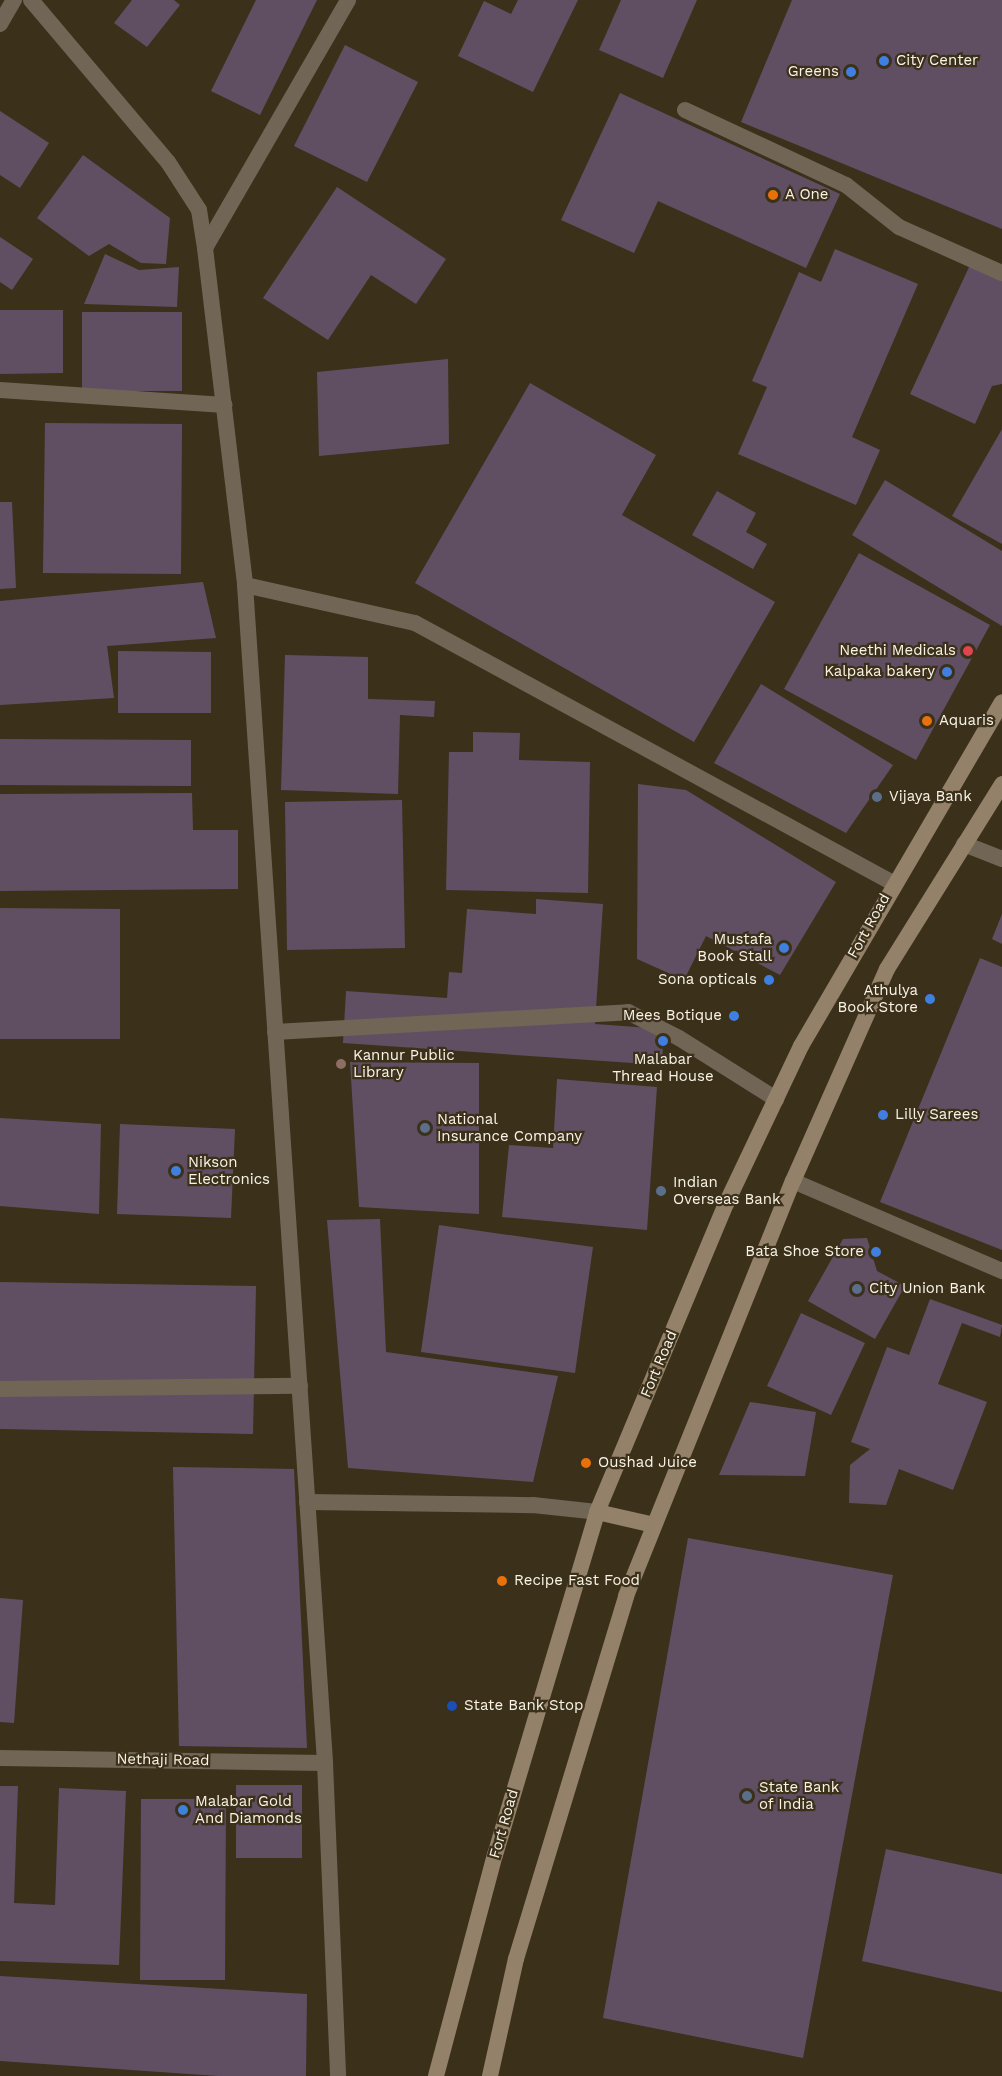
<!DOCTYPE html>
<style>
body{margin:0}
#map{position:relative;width:1002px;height:2076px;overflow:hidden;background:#3b301a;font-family:"Work Sans",sans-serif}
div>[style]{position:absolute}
.building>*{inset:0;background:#604f63}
.service>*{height:16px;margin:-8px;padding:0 8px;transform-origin:8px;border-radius:8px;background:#716556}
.minor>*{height:16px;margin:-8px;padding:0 8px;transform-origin:8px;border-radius:8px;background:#716556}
.tertiary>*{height:16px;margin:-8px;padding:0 8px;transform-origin:8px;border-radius:8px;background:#716556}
.secondary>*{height:16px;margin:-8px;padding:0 8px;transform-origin:8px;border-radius:8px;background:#948169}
.dots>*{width:16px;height:16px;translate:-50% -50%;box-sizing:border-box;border:3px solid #3b301a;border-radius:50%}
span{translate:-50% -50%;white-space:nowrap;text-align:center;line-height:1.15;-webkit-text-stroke:4.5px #3b301a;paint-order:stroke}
.poi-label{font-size:15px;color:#faf3e6}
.left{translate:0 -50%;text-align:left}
.right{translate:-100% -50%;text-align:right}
.street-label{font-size:15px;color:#faf3e6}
</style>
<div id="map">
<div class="building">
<i style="clip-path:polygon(132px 0,174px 0,180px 5px,147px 47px,114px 23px)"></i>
<i style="clip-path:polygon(256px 0,317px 0,260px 115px,211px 91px)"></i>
<i style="clip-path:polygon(518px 0,578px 0,533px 92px,458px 56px,484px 1px,511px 14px)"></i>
<i style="clip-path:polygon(621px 0,697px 0,663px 78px,599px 50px)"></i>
<i style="clip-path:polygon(792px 0,1002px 0,1002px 229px,741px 122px)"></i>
<i style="clip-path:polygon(345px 45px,418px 82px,367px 182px,294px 146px)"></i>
<i style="clip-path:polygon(620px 93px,840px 194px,806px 268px,658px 201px,634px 253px,561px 220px)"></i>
<i style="clip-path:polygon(0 111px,49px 143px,20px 188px,0 175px)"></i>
<i style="clip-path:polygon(83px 155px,170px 218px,166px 264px,141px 263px,109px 244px,89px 256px,37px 218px)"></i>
<i style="clip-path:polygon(337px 187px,446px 259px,416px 304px,371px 275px,328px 340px,263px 298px)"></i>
<i style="clip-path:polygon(0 237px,33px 259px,12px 290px,0 282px)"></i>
<i style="clip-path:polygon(835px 249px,918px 284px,852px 437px,880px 450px,856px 505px,738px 454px,767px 387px,752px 381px,799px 272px,821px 282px)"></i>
<i style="clip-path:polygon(105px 254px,139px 270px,179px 267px,177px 307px,84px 304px)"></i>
<i style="clip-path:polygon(970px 265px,1002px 280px,1002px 384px,992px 386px,975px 424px,910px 394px)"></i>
<i style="clip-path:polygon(0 310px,63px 310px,63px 373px,0 374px)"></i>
<i style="clip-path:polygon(82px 312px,182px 312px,182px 391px,82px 391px)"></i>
<i style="clip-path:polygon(448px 359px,449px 444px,319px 456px,317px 372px)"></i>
<i style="clip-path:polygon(530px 383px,656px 455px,622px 515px,775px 602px,694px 742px,415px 583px)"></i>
<i style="clip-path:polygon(45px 423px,182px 424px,181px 574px,43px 573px)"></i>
<i style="clip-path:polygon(1002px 429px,1002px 544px,952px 516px)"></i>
<i style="clip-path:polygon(885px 480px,1002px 551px,1002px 626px,852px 535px)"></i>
<i style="clip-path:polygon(717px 491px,756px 513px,746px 532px,767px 544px,753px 569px,692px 535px)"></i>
<i style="clip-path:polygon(0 502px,12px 502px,16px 588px,0 589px)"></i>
<i style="clip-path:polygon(859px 553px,990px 625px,916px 760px,784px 689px)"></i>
<i style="clip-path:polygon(203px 582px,216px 638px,107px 646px,114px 698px,0 705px,0 601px)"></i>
<i style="clip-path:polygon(118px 651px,211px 652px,211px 713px,118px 713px)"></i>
<i style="clip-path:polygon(285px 655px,368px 657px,368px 699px,435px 701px,434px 717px,400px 715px,398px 794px,281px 790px)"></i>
<i style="clip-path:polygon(761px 684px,893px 765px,846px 833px,714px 763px)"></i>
<i style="clip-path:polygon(473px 732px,520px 733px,519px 760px,590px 762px,588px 893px,446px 890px,449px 752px,473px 752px)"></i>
<i style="clip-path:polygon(0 739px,191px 740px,191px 786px,0 785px)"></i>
<i style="clip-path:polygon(638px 784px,686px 790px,836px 882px,780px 975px,706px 936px,684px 980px,637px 959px)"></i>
<i style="clip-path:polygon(192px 793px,193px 830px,238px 830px,238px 889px,0 891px,0 794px)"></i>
<i style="clip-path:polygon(402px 800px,405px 948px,287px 950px,285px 802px)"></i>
<i style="clip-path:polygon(536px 899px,603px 904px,595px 1024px,664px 1029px,662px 1065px,343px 1043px,346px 991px,447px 998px,449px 972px,462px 973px,467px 909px,536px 914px)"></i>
<i style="clip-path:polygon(0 908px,120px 909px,120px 1039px,0 1039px)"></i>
<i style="clip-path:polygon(1002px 914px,1002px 944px,992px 939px)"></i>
<i style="clip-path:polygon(980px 958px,1002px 967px,1002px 1250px,880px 1202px)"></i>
<i style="clip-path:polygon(350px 1062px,479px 1063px,479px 1214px,359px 1207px)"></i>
<i style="clip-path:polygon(557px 1079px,657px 1087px,647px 1230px,502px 1217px,509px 1145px,553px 1148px)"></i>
<i style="clip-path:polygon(0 1118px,101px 1124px,99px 1214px,0 1206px)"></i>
<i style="clip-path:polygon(120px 1124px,235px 1129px,231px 1218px,117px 1214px)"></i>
<i style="clip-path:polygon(380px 1219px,386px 1352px,558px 1376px,533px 1482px,348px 1468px,327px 1220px)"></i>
<i style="clip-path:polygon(439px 1225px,593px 1247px,575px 1373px,421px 1352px)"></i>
<i style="clip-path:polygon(867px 1238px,877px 1271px,905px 1286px,875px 1339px,808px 1301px,843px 1239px)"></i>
<i style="clip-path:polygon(0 1282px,256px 1286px,253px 1434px,0 1429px)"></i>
<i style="clip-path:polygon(930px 1299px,1002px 1325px,1000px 1337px,962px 1323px,938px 1384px,987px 1402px,953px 1490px,899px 1469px,886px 1505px,849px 1503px,850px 1465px,870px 1449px,851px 1442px,887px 1347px,909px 1355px)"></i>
<i style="clip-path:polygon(801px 1313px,865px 1343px,831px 1415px,767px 1386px)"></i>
<i style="clip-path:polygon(750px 1402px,816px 1412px,805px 1476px,719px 1475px)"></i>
<i style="clip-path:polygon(173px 1467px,294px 1469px,307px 1748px,179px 1746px)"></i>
<i style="clip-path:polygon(688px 1538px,893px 1575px,803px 2058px,603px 2018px)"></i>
<i style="clip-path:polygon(0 1598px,23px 1600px,14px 1723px,0 1722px)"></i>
<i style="clip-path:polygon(236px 1785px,302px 1785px,302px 1858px,236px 1858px)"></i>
<i style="clip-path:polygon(0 1786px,18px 1786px,14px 1903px,55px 1905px,59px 1788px,126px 1791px,119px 1965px,0 1961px)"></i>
<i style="clip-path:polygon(141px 1799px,226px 1799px,225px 1980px,140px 1980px)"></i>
<i style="clip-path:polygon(886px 1849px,1002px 1874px,1002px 1992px,862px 1961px)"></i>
<i style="clip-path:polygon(0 1976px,307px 1994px,306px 2076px,218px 2076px,0 2061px)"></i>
</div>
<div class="service">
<i style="left:685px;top:110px;width:178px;rotate:25deg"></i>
<i style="left:846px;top:185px;width:68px;rotate:38.4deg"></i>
<i style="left:899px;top:227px;width:113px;rotate:24.1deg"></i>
<i style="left:0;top:390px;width:225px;rotate:3.8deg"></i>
</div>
<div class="minor">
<i style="left:31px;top:0;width:212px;rotate:49.8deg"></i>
<i style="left:168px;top:162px;width:57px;rotate:57.1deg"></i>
<i style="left:199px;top:210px;width:38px;rotate:81deg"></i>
<i style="left:205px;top:248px;width:339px;rotate:83.2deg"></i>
<i style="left:245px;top:585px;width:1181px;rotate:86.11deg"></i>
<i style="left:325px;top:1763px;width:313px;rotate:87.6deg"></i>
<i style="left:205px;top:248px;width:286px;rotate:-60deg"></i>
<i style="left:245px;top:585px;width:174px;rotate:12.6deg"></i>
<i style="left:415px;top:623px;width:544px;rotate:28.54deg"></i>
<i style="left:964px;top:844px;width:41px;rotate:21.5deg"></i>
<i style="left:275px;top:1032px;width:354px;rotate:-3.2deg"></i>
<i style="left:628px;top:1012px;width:57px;rotate:27deg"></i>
<i style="left:679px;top:1038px;width:115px;rotate:32.2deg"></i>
<i style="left:793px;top:1181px;width:228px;rotate:23.3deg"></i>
<i style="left:0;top:1389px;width:300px;rotate:-0.6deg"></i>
<i style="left:307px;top:1502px;width:226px;rotate:0.8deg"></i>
<i style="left:533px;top:1505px;width:64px;rotate:6.2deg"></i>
<i style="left:0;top:1758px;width:325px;rotate:0.9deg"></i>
</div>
<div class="tertiary">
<i style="left:0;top:24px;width:28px;rotate:-60deg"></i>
</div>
<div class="secondary">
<i style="left:597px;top:1512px;width:58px;rotate:12.8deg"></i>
<i style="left:436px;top:2076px;width:229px;rotate:-75.1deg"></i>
<i style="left:495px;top:1855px;width:358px;rotate:-73.4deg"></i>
<i style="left:597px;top:1512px;width:334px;rotate:-67.3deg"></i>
<i style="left:726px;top:1204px;width:175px;rotate:-64.6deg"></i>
<i style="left:801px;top:1046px;width:398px;rotate:-59.7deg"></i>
<i style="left:490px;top:2076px;width:120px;rotate:-77.5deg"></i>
<i style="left:516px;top:1959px;width:379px;rotate:-73.1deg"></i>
<i style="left:626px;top:1596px;width:447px;rotate:-68.1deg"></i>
<i style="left:793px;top:1181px;width:232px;rotate:-66.1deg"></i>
<i style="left:887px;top:969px;width:218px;rotate:-58.1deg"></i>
</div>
<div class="dots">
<i style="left:884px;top:61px;background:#3f7fe0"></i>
<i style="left:851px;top:72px;background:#3f7fe0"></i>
<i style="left:773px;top:195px;background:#e8710a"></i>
<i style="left:968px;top:651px;background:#e0444e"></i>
<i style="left:947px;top:672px;background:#3f7fe0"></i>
<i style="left:927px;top:721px;background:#e8710a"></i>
<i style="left:877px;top:797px;background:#5c6f8a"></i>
<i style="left:784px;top:948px;background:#3f7fe0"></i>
<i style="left:769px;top:980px;background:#3f7fe0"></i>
<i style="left:930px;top:999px;background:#3f7fe0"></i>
<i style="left:734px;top:1016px;background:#3f7fe0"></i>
<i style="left:663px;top:1041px;background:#3f7fe0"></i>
<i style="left:341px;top:1064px;background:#8d6e63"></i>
<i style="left:883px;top:1115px;background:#3f7fe0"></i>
<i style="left:425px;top:1128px;background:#5c6f8a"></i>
<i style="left:176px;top:1171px;background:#3f7fe0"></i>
<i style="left:661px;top:1191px;background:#5c6f8a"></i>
<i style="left:876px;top:1252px;background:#3f7fe0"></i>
<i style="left:857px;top:1289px;background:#5c6f8a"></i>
<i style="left:586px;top:1463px;background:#e8710a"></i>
<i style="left:502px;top:1581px;background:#e8710a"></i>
<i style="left:452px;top:1706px;background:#1a4fb4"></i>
<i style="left:747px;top:1796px;background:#5c6f8a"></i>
<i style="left:183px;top:1810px;background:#3f7fe0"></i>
</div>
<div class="poi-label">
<span class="left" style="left:896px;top:61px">City Center</span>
<span class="right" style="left:839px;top:72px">Greens</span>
<span class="left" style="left:785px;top:195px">A One</span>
<span class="right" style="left:956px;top:651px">Neethi Medicals</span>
<span class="right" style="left:935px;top:672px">Kalpaka bakery</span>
<span class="left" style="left:939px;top:721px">Aquaris</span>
<span class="left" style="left:889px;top:797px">Vijaya Bank</span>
<span class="right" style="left:772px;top:948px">Mustafa<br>Book Stall</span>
<span class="right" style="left:757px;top:980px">Sona opticals</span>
<span class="right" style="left:918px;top:999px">Athulya<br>Book Store</span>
<span class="right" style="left:722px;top:1016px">Mees Botique</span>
<span class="left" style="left:353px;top:1064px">Kannur Public<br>Library</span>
<span style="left:663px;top:1068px">Malabar<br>Thread House</span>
<span class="left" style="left:895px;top:1115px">Lilly Sarees</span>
<span class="left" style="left:437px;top:1128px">National<br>Insurance Company</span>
<span class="left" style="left:188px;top:1171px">Nikson<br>Electronics</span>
<span class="left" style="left:673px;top:1191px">Indian<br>Overseas Bank</span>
<span class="right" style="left:864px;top:1252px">Bata Shoe Store</span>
<span class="left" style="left:869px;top:1289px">City Union Bank</span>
<span class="left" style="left:598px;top:1463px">Oushad Juice</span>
<span class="left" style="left:514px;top:1581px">Recipe Fast Food</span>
<span class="left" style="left:464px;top:1706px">State Bank Stop</span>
<span class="left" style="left:759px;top:1796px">State Bank<br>of India</span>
<span class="left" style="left:195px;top:1810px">Malabar Gold<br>And Diamonds</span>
</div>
<div class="street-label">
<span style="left:869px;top:926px;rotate:-61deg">Fort Road</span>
<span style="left:659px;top:1364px;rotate:-67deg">Fort Road</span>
<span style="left:163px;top:1760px;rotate:1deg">Nethaji Road</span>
<span style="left:504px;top:1824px;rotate:-74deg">Fort Road</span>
</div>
</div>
